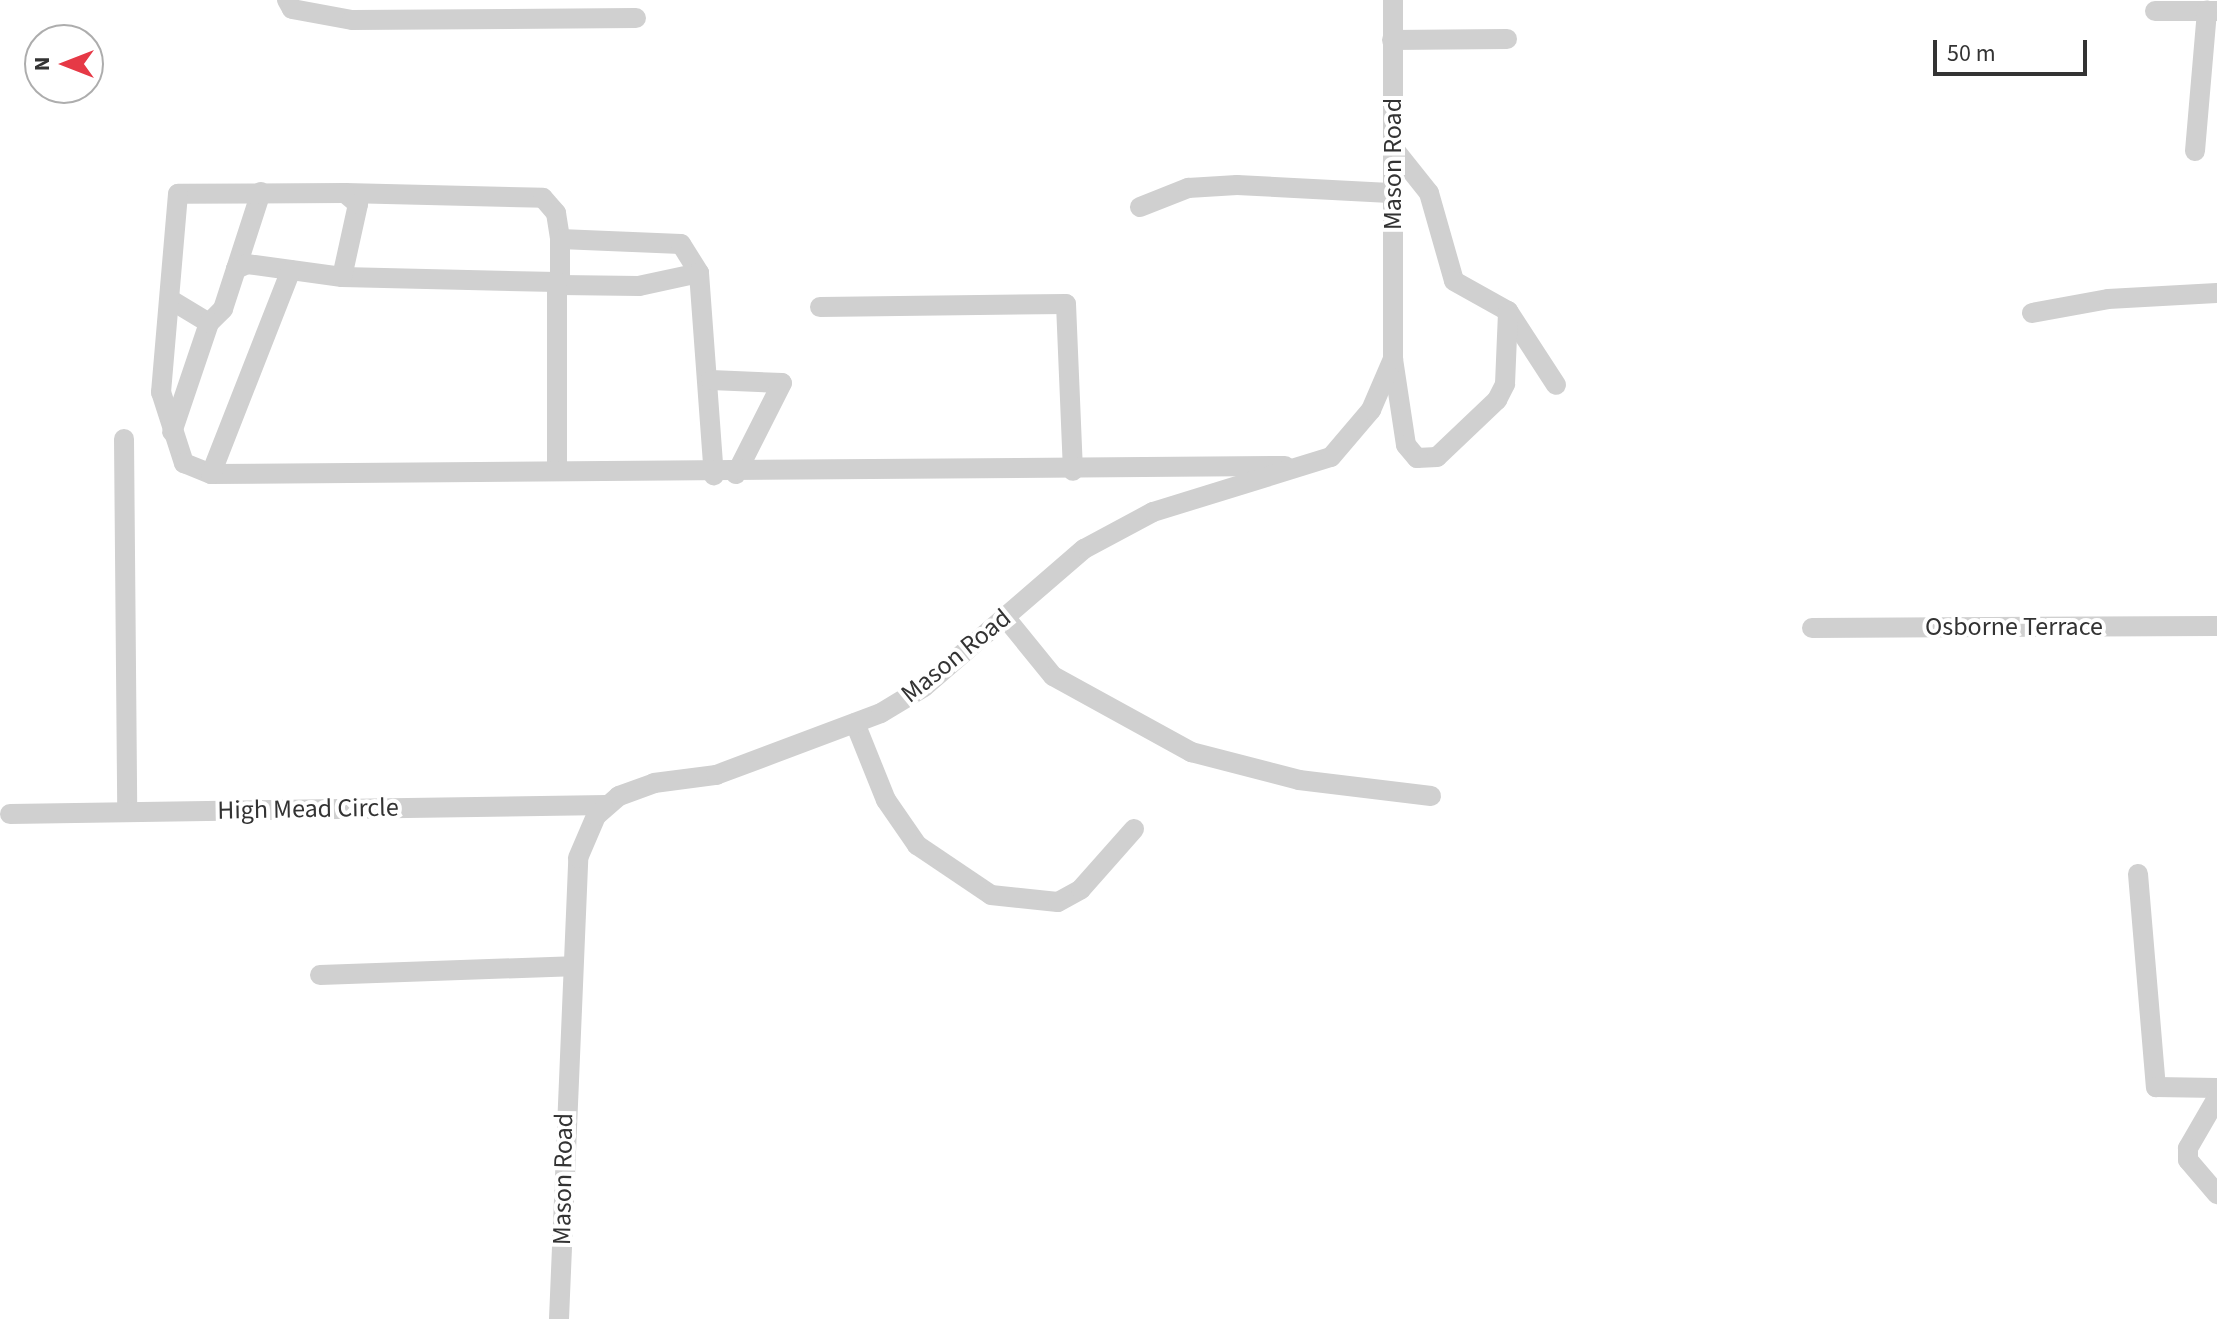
<!DOCTYPE html>
<style>
body{margin:0}
#map{position:relative;width:2217px;height:1319px;overflow:hidden;background:#fff;font-family:"Source Sans 3",sans-serif}
div>[style]{position:absolute}
.minor>*{height:20px;margin:-10px;padding:0 10px;transform-origin:10px;border-radius:10px;background:#d0d0d0}
span{translate:-50% -50%;white-space:nowrap;text-align:center;line-height:1.15;-webkit-text-stroke:8px #fff;paint-order:stroke}
.street-label{font-size:26px;color:#333}
.north{position:absolute;left:24px;top:24px;width:80px;height:80px;box-sizing:border-box;background:#fff;border:2px solid #adadad;border-radius:50%;rotate:270deg;font-size:22px;font-weight:700;line-height:32px;text-align:center;color:#333}
.north::after{content:'';display:block;margin:auto;width:28px;height:36px;background:#e63946;clip-path:polygon(50% 0,100% 100%,50% 72%,0 100%)}
.scale{position:absolute;left:1933px;top:40px;width:154px;height:36px;box-sizing:border-box;border:4px solid #333;border-top:0;padding-left:10px;font-size:24px;line-height:28px;white-space:nowrap;color:#333;-webkit-text-stroke:6px #fff;paint-order:stroke}
</style>
<div id="map">
<div class="minor">
<i style="left:287px;top:0;width:10px;rotate:61deg"></i>
<i style="left:292px;top:9px;width:61px;rotate:10.4deg"></i>
<i style="left:352px;top:20px;width:284px;rotate:-0.4deg"></i>
<i style="left:2155px;top:11px;width:62px"></i>
<i style="left:1392px;top:40px;width:115px;rotate:-0.5deg"></i>
<i style="left:1394px;top:149px;width:56px;rotate:51.5deg"></i>
<i style="left:1429px;top:193px;width:91px;rotate:74.1deg"></i>
<i style="left:1454px;top:281px;width:62px;rotate:29.1deg"></i>
<i style="left:1508px;top:311px;width:88px;rotate:57deg"></i>
<i style="left:2195px;top:151px;width:141px;rotate:-85.1deg"></i>
<i style="left:345px;top:193px;width:198px;rotate:1.4deg"></i>
<i style="left:543px;top:198px;width:20px;rotate:49deg"></i>
<i style="left:556px;top:213px;width:26px;rotate:81deg"></i>
<i style="left:1140px;top:207px;width:52px;rotate:-21.6deg"></i>
<i style="left:1188px;top:188px;width:49px;rotate:-3.5deg"></i>
<i style="left:1237px;top:185px;width:153px;rotate:3deg"></i>
<i style="left:560px;top:239px;width:121px;rotate:2.4deg"></i>
<i style="left:681px;top:244px;width:34px;rotate:58deg"></i>
<i style="left:699px;top:273px;width:61px;rotate:167.8deg"></i>
<i style="left:639px;top:286px;width:79px;rotate:-179.3deg"></i>
<i style="left:560px;top:285px;width:46px;rotate:-90deg"></i>
<i style="left:236px;top:269px;width:81px;rotate:-72deg"></i>
<i style="left:699px;top:273px;width:203px;rotate:85.8deg"></i>
<i style="left:171px;top:300px;width:44px;rotate:31.2deg"></i>
<i style="left:209px;top:323px;width:115px;rotate:108.7deg"></i>
<i style="left:820px;top:307px;width:246px;rotate:-0.7deg"></i>
<i style="left:1066px;top:304px;width:167px;rotate:87.6deg"></i>
<i style="left:2032px;top:313px;width:77px;rotate:-10.4deg"></i>
<i style="left:2108px;top:299px;width:109px;rotate:-3.2deg"></i>
<i style="left:209px;top:323px;width:20px;rotate:-45deg"></i>
<i style="left:223px;top:309px;width:42px;rotate:-72deg"></i>
<i style="left:236px;top:269px;width:12px;rotate:-24deg"></i>
<i style="left:247px;top:264px;width:96px;rotate:7.8deg"></i>
<i style="left:1393px;top:359px;width:87px;rotate:81.4deg"></i>
<i style="left:1406px;top:445px;width:17px;rotate:50deg"></i>
<i style="left:1417px;top:458px;width:20px;rotate:-3deg"></i>
<i style="left:1437px;top:457px;width:83px;rotate:-43.5deg"></i>
<i style="left:1497px;top:400px;width:18px;rotate:-63deg"></i>
<i style="left:1505px;top:384px;width:73px;rotate:-87.6deg"></i>
<i style="left:711px;top:380px;width:71px;rotate:2.4deg"></i>
<i style="left:782px;top:383px;width:102px;rotate:116.8deg"></i>
<i style="left:124px;top:439px;width:373px;rotate:89.5deg"></i>
<i style="left:557px;top:470px;width:188px;rotate:-90deg"></i>
<i style="left:557px;top:282px;width:215px;rotate:-178.7deg"></i>
<i style="left:342px;top:277px;width:75px;rotate:-77.6deg"></i>
<i style="left:358px;top:204px;width:17px;rotate:-140deg"></i>
<i style="left:345px;top:193px;width:167px;rotate:179.7deg"></i>
<i style="left:178px;top:194px;width:199px;rotate:94.9deg"></i>
<i style="left:161px;top:392px;width:75px;rotate:72.1deg"></i>
<i style="left:184px;top:463px;width:29px;rotate:22deg"></i>
<i style="left:211px;top:474px;width:1074px;rotate:-0.43deg"></i>
<i style="left:211px;top:474px;width:219px;rotate:-68.6deg"></i>
<i style="left:1005px;top:617px;width:76px;rotate:50.9deg"></i>
<i style="left:1053px;top:676px;width:158px;rotate:28.8deg"></i>
<i style="left:1191px;top:752px;width:112px;rotate:14.5deg"></i>
<i style="left:1299px;top:780px;width:133px;rotate:6.9deg"></i>
<i style="left:1812px;top:628px;width:405px;rotate:-0.3deg"></i>
<i style="left:855px;top:723px;width:83px;rotate:68.1deg"></i>
<i style="left:886px;top:800px;width:55px;rotate:55.4deg"></i>
<i style="left:917px;top:845px;width:89px;rotate:34deg"></i>
<i style="left:991px;top:895px;width:67px;rotate:6deg"></i>
<i style="left:1058px;top:902px;width:26px;rotate:-29deg"></i>
<i style="left:1081px;top:889px;width:80px;rotate:-48.5deg"></i>
<i style="left:10px;top:814px;width:597px;rotate:-0.86deg"></i>
<i style="left:2138px;top:874px;width:214px;rotate:85.2deg"></i>
<i style="left:2156px;top:1087px;width:61px;rotate:0.9deg"></i>
<i style="left:320px;top:975px;width:252px;rotate:-2deg"></i>
<i style="left:2217px;top:1098px;width:58px;rotate:120.1deg"></i>
<i style="left:2188px;top:1148px;width:12px;rotate:90deg"></i>
<i style="left:2188px;top:1160px;width:45px;rotate:49.5deg"></i>
<i style="left:559px;top:1319px;width:461px;rotate:-87.6deg"></i>
<i style="left:578px;top:858px;width:46px;rotate:-66.8deg"></i>
<i style="left:596px;top:816px;width:30px;rotate:-41deg"></i>
<i style="left:619px;top:796px;width:37px;rotate:-20deg"></i>
<i style="left:654px;top:783px;width:63px;rotate:-7.4deg"></i>
<i style="left:716px;top:775px;width:176px;rotate:-20.6deg"></i>
<i style="left:881px;top:713px;width:50px;rotate:-31.2deg"></i>
<i style="left:924px;top:687px;width:211px;rotate:-40.8deg"></i>
<i style="left:1084px;top:549px;width:78px;rotate:-28.2deg"></i>
<i style="left:1153px;top:512px;width:186px;rotate:-17.2deg"></i>
<i style="left:1331px;top:457px;width:62px;rotate:-49.6deg"></i>
<i style="left:1371px;top:410px;width:56px;rotate:-66.7deg"></i>
<i style="left:1393px;top:359px;width:359px;rotate:-90deg"></i>
</div>
<div class="street-label">
<span style="left:1393px;top:164px;rotate:-90deg">Mason Road</span>
<span style="left:2014px;top:627px">Osborne Terrace</span>
<span style="left:956px;top:656px;rotate:-39deg">Mason Road</span>
<span style="left:308px;top:809px;rotate:-1deg">High Mead Circle</span>
<span style="left:563px;top:1179px;rotate:-89deg">Mason Road</span>
</div>
<div class="north">N</div>
<div class="scale">50 m</div>
</div>
